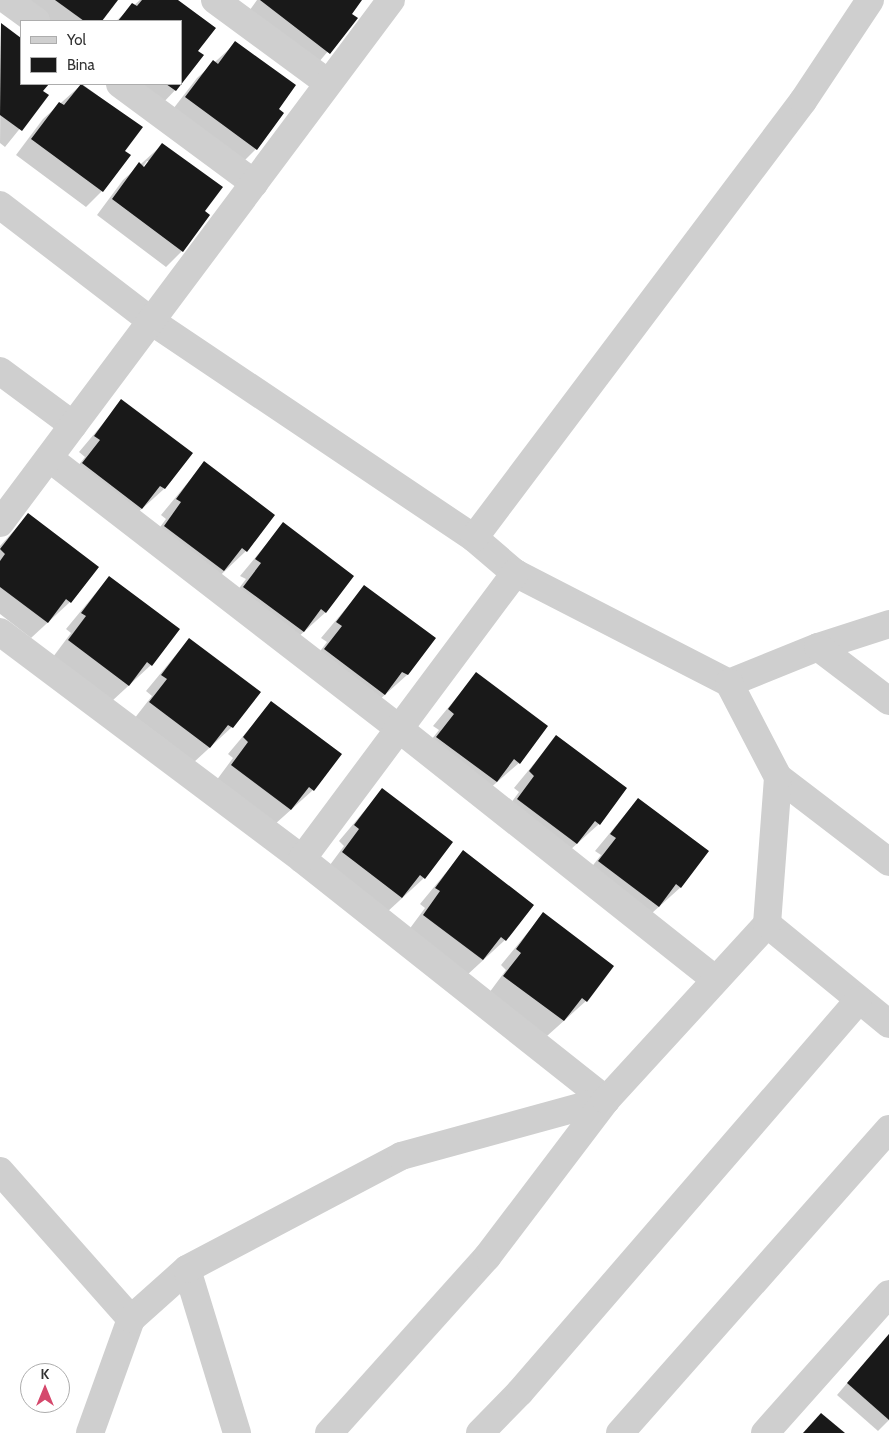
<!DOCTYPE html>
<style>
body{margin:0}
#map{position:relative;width:889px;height:1433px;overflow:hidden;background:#fff;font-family:Cabin,sans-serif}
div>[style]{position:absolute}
.shadow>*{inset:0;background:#0003}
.building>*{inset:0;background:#191919}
.minor>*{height:28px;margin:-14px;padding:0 14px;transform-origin:14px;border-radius:14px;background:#cfcfcf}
span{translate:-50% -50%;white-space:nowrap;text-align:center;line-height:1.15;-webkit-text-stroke:5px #fff;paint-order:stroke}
.legend{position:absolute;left:20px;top:20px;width:162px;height:65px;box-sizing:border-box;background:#fff;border:1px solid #adadad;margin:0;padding:6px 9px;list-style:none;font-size:15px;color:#323232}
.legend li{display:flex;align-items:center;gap:10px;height:25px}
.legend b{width:25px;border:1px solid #adadad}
.north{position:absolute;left:20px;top:1363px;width:50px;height:50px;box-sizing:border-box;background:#fff;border:1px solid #adadad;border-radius:50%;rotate:0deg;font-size:14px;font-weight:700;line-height:20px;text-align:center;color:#323232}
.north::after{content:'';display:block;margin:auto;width:18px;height:22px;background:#d5486c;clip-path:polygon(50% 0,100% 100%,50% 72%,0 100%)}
</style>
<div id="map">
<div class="shadow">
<i style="clip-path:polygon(17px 0,116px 0,100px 21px,46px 21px)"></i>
<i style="clip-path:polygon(140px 0,176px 0,197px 52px,181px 21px,116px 21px)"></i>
<i style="clip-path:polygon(257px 0,360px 0,350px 14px,356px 18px,313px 69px,244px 18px)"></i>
<i style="clip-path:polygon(1px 25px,21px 40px,21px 84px,47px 84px,41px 92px,47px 95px,5px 147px,0 143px)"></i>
<i style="clip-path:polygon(236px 43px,277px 109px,256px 149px,240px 165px,170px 113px,197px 78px)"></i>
<i style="clip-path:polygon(82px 84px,141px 127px,123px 151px,102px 191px,86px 207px,16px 155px,43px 119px)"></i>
<i style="clip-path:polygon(129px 84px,181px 84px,160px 106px)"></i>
<i style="clip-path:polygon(evenodd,162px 145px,203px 211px,182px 251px,166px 267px,97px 215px,123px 180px,162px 145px,147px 161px,150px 161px,142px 172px,140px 171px,147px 161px)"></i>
<i style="clip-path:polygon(122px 401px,164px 489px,125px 524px,67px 480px,85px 457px,79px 452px)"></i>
<i style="clip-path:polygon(204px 463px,246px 551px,208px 587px,149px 542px,166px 519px,161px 515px)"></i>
<i style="clip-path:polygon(28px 515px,70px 602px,31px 638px,0 614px,0 546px)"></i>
<i style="clip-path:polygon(283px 524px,326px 612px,287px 647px,228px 603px,246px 579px,240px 576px)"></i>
<i style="clip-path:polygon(109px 577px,178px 629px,151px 665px,112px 701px,53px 657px,71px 633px,66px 629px)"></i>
<i style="clip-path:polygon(364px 587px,434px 639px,407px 675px,368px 710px,309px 666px,327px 642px,321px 638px)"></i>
<i style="clip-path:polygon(189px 639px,232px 727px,193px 763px,134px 719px,152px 696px,146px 691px)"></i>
<i style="clip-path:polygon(476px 674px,519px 763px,480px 797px,421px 753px,439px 730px,433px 726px)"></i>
<i style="clip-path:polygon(271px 703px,313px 790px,274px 825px,216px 781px,233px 758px,228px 754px)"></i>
<i style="clip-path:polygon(556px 737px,599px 824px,560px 859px,502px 815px,519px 792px,514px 788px)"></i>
<i style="clip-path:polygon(382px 790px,424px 878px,386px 913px,327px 869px,344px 846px,339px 841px)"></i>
<i style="clip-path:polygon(638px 799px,681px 887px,642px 922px,583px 878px,601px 855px,595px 851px)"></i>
<i style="clip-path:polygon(463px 852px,505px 940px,466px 976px,408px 931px,425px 908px,420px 904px)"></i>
<i style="clip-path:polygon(543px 914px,586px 1001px,547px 1036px,489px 993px,506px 970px,501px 965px)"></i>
<i style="clip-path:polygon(889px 1334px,889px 1420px,878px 1431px,837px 1395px)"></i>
</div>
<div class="building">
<i style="clip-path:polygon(55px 0,118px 0,102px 21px,84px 21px)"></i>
<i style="clip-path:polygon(142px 0,178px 0,216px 28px,198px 51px,204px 55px,176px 91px,166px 84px,181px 84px,181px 21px,118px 21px,132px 3px,137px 6px)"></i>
<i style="clip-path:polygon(260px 0,362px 0,352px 14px,358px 18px,330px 54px)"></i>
<i style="clip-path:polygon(1px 23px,21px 38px,21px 84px,49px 84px,43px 91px,49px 95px,22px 131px,0 115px)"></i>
<i style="clip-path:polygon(235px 41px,296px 85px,279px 109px,284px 113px,257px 150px,185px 97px,213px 60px,218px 64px)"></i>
<i style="clip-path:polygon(81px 84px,143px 127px,125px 151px,131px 155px,103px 192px,31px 139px,59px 102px,64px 105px)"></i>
<i style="clip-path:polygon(162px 143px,223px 187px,205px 211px,210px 215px,183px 252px,112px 199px,139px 162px,144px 167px)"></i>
<i style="clip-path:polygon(121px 399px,193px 453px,165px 489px,160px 486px,142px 509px,82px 463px,100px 440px,94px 436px)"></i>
<i style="clip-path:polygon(204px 461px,275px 515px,247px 552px,242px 548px,224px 571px,164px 526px,181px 502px,176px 499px)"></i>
<i style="clip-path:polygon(28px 513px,99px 567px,71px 603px,66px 599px,48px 623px,0 587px,0 561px,5px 554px,0 549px)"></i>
<i style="clip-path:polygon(283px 522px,354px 576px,326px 613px,321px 609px,304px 632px,243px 587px,261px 563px,255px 559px)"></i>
<i style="clip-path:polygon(109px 576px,180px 629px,152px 666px,147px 662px,129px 686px,68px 640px,86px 616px,81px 613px)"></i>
<i style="clip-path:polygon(364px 585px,436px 638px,408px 675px,402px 672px,385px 695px,324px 649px,342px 626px,336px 622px)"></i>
<i style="clip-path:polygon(189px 638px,261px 692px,233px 728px,228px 725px,210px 748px,149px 702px,167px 679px,161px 675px)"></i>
<i style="clip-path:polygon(476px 672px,548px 726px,520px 764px,514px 759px,497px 782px,436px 737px,454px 714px,448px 709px)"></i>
<i style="clip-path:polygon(271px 701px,342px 754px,314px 791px,309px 787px,291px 810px,231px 765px,248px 742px,243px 737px)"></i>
<i style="clip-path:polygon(556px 735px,627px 788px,600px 825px,595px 821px,577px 844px,517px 799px,534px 776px,529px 771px)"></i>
<i style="clip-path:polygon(382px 788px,453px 842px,425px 879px,420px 875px,402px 898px,342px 852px,359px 829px,354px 825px)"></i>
<i style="clip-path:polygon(638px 798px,709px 851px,681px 888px,676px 884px,659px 907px,598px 861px,616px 838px,610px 834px)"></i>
<i style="clip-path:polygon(463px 850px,534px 905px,506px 941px,501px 937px,483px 960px,423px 915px,440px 891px,435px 888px)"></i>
<i style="clip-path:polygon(543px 912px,614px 966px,587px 1002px,582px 998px,564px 1021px,503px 976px,521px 953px,516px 949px)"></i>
<i style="clip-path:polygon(889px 1334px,889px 1420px,847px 1383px)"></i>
<i style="clip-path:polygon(821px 1413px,845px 1433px,803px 1433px)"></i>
</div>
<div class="minor">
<i style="left:7px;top:0;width:36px;rotate:36deg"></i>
<i style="left:215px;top:0;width:140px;rotate:36.3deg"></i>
<i style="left:120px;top:84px;width:167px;rotate:36.5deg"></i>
<i style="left:0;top:205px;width:190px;rotate:37.5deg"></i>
<i style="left:151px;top:321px;width:389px;rotate:33.9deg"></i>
<i style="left:474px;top:538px;width:54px;rotate:40.5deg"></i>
<i style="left:515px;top:573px;width:241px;rotate:27.2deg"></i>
<i style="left:729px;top:683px;width:96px;rotate:-22deg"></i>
<i style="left:818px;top:647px;width:75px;rotate:-17.9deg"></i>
<i style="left:0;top:371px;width:91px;rotate:36.5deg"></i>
<i style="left:49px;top:458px;width:441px;rotate:37.7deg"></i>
<i style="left:398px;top:728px;width:404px;rotate:38.4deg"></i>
<i style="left:0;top:523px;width:653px;rotate:-53.22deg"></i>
<i style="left:474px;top:538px;width:547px;rotate:-53.03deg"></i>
<i style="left:803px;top:101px;width:121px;rotate:-56.4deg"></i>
<i style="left:0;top:632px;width:378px;rotate:36.9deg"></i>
<i style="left:302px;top:859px;width:388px;rotate:38.4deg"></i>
<i style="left:818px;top:647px;width:89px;rotate:37.3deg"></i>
<i style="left:778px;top:777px;width:140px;rotate:37.4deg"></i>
<i style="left:302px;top:859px;width:357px;rotate:-53.3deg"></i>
<i style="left:767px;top:924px;width:158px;rotate:39.3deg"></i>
<i style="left:0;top:1171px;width:198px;rotate:48.5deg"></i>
<i style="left:131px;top:1319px;width:121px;rotate:109.8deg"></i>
<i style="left:131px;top:1319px;width:75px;rotate:-41.8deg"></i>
<i style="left:237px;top:1433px;width:171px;rotate:-107deg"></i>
<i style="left:187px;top:1269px;width:242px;rotate:-27.8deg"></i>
<i style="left:401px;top:1156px;width:213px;rotate:-15.3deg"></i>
<i style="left:329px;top:1433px;width:237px;rotate:-48.1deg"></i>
<i style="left:487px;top:1257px;width:197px;rotate:-52.8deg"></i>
<i style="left:606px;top:1100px;width:239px;rotate:-47.5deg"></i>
<i style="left:767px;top:924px;width:147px;rotate:-85.7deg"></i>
<i style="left:778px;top:777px;width:106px;rotate:-117.5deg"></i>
<i style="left:480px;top:1433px;width:57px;rotate:-45.7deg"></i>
<i style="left:520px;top:1392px;width:517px;rotate:-49.16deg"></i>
<i style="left:620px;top:1433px;width:406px;rotate:-48.5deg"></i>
<i style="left:765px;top:1433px;width:186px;rotate:-48.3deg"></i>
</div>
<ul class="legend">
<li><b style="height:6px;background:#cfcfcf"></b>Yol</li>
<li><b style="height:14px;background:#191919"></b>Bina</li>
</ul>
<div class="north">K</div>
</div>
